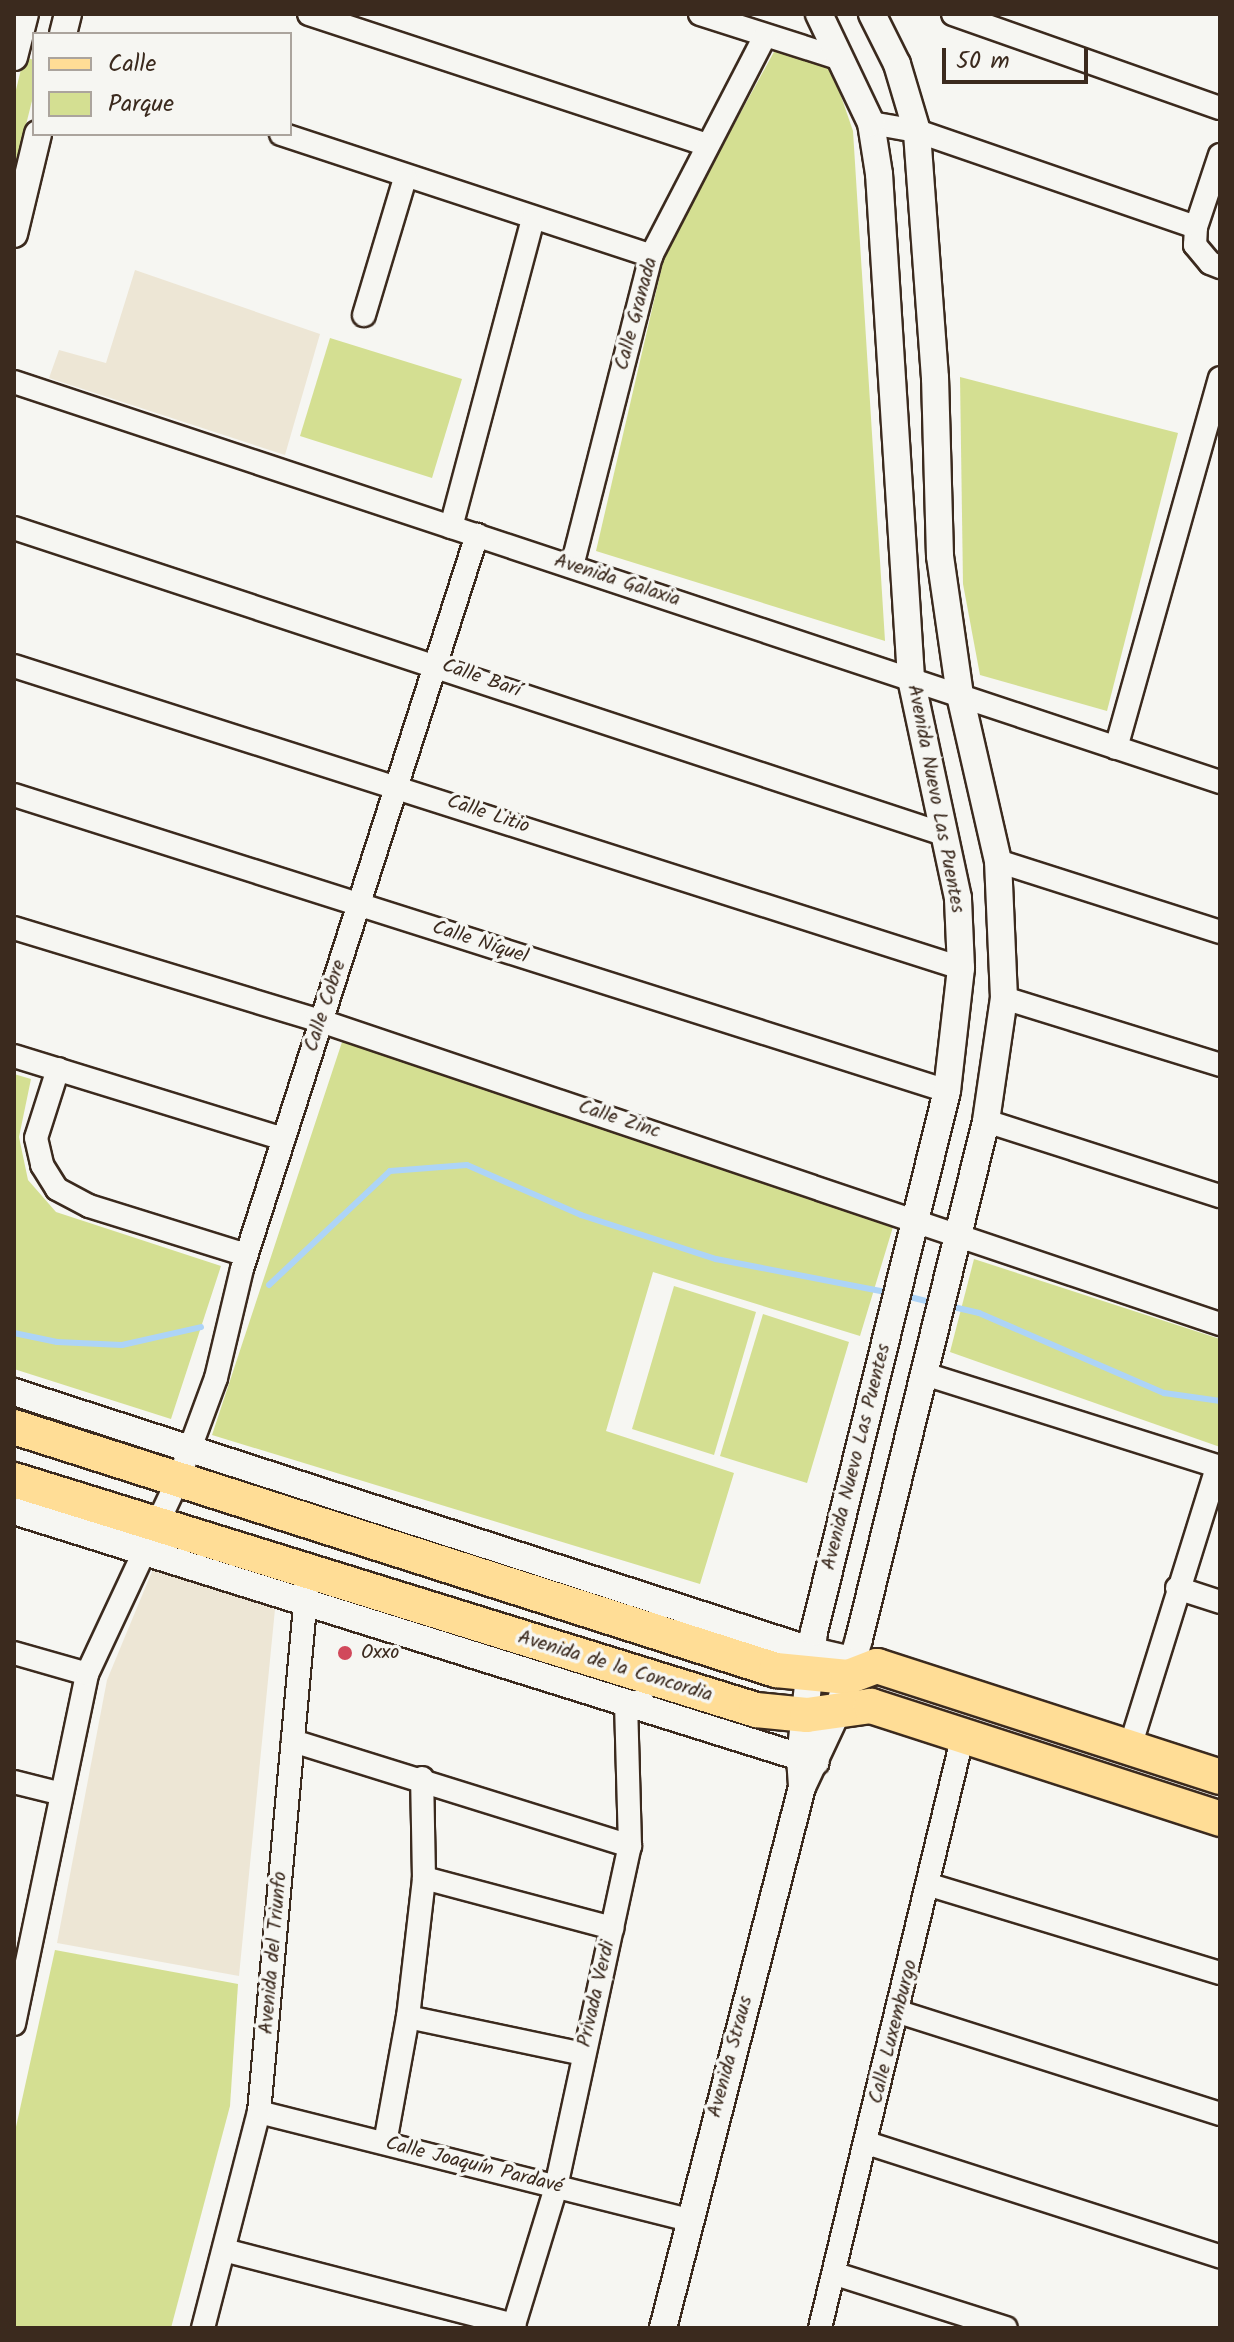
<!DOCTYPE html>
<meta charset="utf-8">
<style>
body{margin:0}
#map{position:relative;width:1234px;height:2342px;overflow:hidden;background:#f6f6f2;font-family:Kalam,sans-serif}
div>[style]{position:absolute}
.built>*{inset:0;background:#ede6d5}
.green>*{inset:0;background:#d4df92}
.stream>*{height:6px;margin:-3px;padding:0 3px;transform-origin:3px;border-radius:3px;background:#add4f7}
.roads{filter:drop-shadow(2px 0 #3b2a1e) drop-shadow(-2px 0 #3b2a1e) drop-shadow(0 2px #3b2a1e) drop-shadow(0 -2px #3b2a1e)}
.minor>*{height:22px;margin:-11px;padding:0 11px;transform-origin:11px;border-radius:11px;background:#f6f6f2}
.tertiary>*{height:26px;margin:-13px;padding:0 13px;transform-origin:13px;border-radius:13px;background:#f6f6f2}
.primary>*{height:34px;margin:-17px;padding:0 17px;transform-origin:17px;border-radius:17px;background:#ffdd96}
.dots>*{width:22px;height:22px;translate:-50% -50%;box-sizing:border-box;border:4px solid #f6f6f2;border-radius:50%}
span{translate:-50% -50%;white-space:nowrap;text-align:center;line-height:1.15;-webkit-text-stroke:7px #f6f6f2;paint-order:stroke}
.street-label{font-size:20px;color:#3b2a1e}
.poi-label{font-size:20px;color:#3b2a1e}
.left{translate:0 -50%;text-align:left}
.frame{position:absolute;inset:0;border:16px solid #3b2a1e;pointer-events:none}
.legend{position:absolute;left:32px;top:32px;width:260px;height:104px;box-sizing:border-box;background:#f6f6f2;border:2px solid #aba49d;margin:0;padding:10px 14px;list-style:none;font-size:24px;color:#3b2a1e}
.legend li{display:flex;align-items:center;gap:16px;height:40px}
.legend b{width:40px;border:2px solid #aba49d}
.scale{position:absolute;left:942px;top:48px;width:146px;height:36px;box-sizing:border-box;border:4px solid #3b2a1e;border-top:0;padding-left:10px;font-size:24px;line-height:28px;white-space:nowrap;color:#3b2a1e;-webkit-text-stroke:6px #f6f6f2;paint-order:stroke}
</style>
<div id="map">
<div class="built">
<i style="clip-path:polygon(135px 270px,320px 334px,285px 455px,49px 378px,59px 350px,106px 363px)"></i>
<i style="clip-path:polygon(153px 1569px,275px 1609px,239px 1976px,57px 1943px,107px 1680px)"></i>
</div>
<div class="green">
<i style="clip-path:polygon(775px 50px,831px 67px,853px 131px,885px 641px,596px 551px,666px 249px)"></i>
<i style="clip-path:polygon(24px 57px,34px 60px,34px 93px,14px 172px,14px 98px)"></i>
<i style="clip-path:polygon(330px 338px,462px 379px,432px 478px,300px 436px)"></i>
<i style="clip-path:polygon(960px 377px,1178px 433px,1107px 711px,980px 675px,963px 584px)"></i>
<i style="clip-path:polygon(342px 1042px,896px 1217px,860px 1336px,653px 1272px,606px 1431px,734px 1473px,700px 1584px,212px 1435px)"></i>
<i style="clip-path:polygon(14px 1074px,31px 1079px,19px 1137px,28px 1180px,56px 1212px,221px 1266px,171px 1419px,14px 1369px)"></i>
<i style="clip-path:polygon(974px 1259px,1220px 1339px,1220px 1447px,950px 1352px)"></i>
<i style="clip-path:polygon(674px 1286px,756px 1312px,714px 1455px,632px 1429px)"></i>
<i style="clip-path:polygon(763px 1314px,849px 1342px,807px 1483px,720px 1456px)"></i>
<i style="clip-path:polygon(55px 1950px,238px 1984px,230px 2106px,171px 2328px,14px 2328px,14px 2136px)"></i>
</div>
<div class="stream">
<i style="left:269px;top:1285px;width:166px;rotate:-43.3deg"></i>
<i style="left:390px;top:1171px;width:77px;rotate:-4.5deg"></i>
<i style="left:467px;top:1165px;width:124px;rotate:23.7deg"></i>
<i style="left:581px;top:1215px;width:142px;rotate:18.1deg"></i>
<i style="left:716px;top:1259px;width:178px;rotate:11deg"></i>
<i style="left:902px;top:1295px;width:33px;rotate:14deg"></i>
<i style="left:949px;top:1306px;width:31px;rotate:13deg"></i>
<i style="left:979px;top:1313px;width:202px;rotate:23.4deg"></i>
<i style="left:1164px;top:1393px;width:57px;rotate:8.1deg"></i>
<i style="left:14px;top:1333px;width:44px;rotate:11.8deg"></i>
<i style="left:57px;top:1342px;width:65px;rotate:2.6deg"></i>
<i style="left:122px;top:1345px;width:81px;rotate:-12.8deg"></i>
</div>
<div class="roads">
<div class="minor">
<i style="left:309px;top:14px;width:419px;rotate:18.2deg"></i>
<i style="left:700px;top:14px;width:148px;rotate:17.7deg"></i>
<i style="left:953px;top:14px;width:283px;rotate:19.4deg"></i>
<i style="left:871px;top:123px;width:47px;rotate:9.9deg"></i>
<i style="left:917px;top:131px;width:295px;rotate:19deg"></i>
<i style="left:281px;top:134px;width:390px;rotate:18.2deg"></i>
<i style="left:1220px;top:155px;width:76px;rotate:108.4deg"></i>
<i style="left:1196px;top:227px;width:18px;rotate:93deg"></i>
<i style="left:1195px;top:245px;width:23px;rotate:50deg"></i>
<i style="left:1210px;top:263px;width:11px;rotate:22deg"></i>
<i style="left:364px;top:315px;width:143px;rotate:-73.3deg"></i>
<i style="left:14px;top:382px;width:1271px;rotate:18.35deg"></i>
<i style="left:451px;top:527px;width:320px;rotate:-75.1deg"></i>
<i style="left:14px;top:528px;width:981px;rotate:18.23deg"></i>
<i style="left:572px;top:566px;width:320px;rotate:-75.7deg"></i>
<i style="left:651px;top:256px;width:248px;rotate:-62.6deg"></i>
<i style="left:14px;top:666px;width:994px;rotate:17.69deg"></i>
<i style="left:1116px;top:748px;width:384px;rotate:-74.3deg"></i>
<i style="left:14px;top:795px;width:979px;rotate:17.6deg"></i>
<i style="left:998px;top:861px;width:233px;rotate:17.7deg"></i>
<i style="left:14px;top:928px;width:321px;rotate:16.9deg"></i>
<i style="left:321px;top:1021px;width:949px;rotate:18.63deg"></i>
<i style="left:1004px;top:998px;width:226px;rotate:17.2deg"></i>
<i style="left:14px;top:1056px;width:282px;rotate:17.1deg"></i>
<i style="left:58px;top:1069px;width:72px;rotate:107.7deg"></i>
<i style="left:36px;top:1138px;width:28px;rotate:77deg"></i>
<i style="left:42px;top:1165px;width:28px;rotate:58deg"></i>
<i style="left:57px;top:1189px;width:36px;rotate:28deg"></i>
<i style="left:89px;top:1206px;width:164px;rotate:17.3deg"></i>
<i style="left:986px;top:1121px;width:246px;rotate:17.8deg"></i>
<i style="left:925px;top:1374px;width:309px;rotate:17.5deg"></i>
<i style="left:1177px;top:1588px;width:45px;rotate:18deg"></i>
<i style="left:14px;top:1653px;width:76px;rotate:16deg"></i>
<i style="left:293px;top:1741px;width:353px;rotate:17.3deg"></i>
<i style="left:1130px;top:1747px;width:293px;rotate:-72.7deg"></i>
<i style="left:14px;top:1782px;width:49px;rotate:14deg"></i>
<i style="left:424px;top:1878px;width:195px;rotate:14.9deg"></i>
<i style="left:930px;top:1885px;width:303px;rotate:16.9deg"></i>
<i style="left:899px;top:2012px;width:337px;rotate:17.6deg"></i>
<i style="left:408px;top:2017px;width:179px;rotate:11.9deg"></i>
<i style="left:14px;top:2024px;width:358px;rotate:-78.2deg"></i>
<i style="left:87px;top:1674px;width:217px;rotate:-64.9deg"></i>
<i style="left:179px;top:1478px;width:107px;rotate:-69.7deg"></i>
<i style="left:216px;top:1378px;width:112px;rotate:-76.6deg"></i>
<i style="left:242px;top:1269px;width:771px;rotate:-72.25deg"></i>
<i style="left:259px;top:2112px;width:442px;rotate:14.1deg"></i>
<i style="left:385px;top:2143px;width:128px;rotate:-79.7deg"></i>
<i style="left:408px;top:2017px;width:140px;rotate:-83.4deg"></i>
<i style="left:424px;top:1878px;width:100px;rotate:-91.1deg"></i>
<i style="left:867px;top:2143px;width:371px;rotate:17.8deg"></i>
<i style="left:224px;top:2250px;width:300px;rotate:14.5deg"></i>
<i style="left:836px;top:2274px;width:178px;rotate:17.6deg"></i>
<i style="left:203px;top:2328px;width:223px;rotate:-75.5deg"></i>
<i style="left:259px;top:2112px;width:529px;rotate:-84.8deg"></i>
<i style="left:513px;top:2328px;width:147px;rotate:-73deg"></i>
<i style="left:556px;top:2187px;width:349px;rotate:-77.8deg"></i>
<i style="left:630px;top:1846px;width:140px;rotate:-91.6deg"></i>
<i style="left:626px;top:1706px;width:17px;rotate:-21deg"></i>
<i style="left:820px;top:2328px;width:610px;rotate:-76.44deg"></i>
</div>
<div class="tertiary">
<i style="left:63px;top:34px;width:21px;rotate:-76deg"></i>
<i style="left:14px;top:57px;width:44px;rotate:-75.7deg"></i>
<i style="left:14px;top:234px;width:103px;rotate:-76.5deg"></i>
<i style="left:14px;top:1392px;width:840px;rotate:17.96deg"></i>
<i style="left:813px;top:1651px;width:57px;rotate:13.1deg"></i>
<i style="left:14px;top:1511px;width:840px;rotate:17.38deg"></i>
<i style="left:802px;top:1786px;width:28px;rotate:-94deg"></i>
<i style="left:800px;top:1758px;width:127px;rotate:-83.7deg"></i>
<i style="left:814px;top:1632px;width:557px;rotate:-76.19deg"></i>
<i style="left:947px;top:1091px;width:124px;rotate:-83.5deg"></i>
<i style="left:961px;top:968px;width:70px;rotate:-92.5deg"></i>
<i style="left:958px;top:898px;width:225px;rotate:-102.1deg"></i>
<i style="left:911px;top:678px;width:505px;rotate:-93.63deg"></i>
<i style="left:879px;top:174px;width:52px;rotate:-98.9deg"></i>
<i style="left:871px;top:123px;width:121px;rotate:-115.5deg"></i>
<i style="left:663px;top:2328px;width:559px;rotate:-75.59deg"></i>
<i style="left:802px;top:1787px;width:85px;rotate:-64.9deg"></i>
<i style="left:838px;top:1710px;width:74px;rotate:-73.5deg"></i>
<i style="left:859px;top:1639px;width:533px;rotate:-76.22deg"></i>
<i style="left:986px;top:1121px;width:124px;rotate:-81.7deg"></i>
<i style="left:1004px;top:998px;width:137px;rotate:-92.5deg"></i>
<i style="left:998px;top:861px;width:170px;rotate:-102.9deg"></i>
<i style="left:960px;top:695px;width:140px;rotate:-98.2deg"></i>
<i style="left:940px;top:556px;width:178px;rotate:-91.6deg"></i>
<i style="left:935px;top:378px;width:248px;rotate:-94.2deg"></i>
<i style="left:917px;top:131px;width:70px;rotate:-106.6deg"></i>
<i style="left:897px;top:64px;width:56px;rotate:-116.6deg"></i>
</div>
<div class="primary">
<i style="left:14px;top:1427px;width:800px;rotate:17.69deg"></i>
<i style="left:776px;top:1670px;width:72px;rotate:5.6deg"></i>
<i style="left:848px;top:1677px;width:31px;rotate:-21deg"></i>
<i style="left:877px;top:1666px;width:361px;rotate:17.9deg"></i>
<i style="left:14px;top:1480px;width:777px;rotate:17.22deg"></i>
<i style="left:756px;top:1710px;width:51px;rotate:5.6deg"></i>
<i style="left:807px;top:1715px;width:65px;rotate:-8deg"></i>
<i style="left:871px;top:1706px;width:367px;rotate:17.9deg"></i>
</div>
</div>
<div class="dots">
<i style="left:345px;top:1653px;background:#d1495b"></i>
</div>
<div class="street-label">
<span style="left:637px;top:314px;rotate:-75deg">Calle Granada</span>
<span style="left:617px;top:581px;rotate:18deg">Avenida Galaxia</span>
<span style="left:481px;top:679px;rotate:19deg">Calle Barí</span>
<span style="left:935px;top:799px;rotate:79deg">Avenida Nuevo Las Puentes</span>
<span style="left:488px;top:815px;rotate:18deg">Calle Litio</span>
<span style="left:480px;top:943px;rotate:18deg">Calle Níquel</span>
<span style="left:326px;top:1006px;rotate:-72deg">Calle Cobre</span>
<span style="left:619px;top:1120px;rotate:18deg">Calle Zinc</span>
<span style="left:857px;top:1457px;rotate:-76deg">Avenida Nuevo Las Puentes</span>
<span style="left:615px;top:1667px;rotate:17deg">Avenida de la Concordia</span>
<span style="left:274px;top:1953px;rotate:-85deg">Avenida del Triunfo</span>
<span style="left:597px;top:1994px;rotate:-77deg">Privada Verdi</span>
<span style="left:894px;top:2032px;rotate:-76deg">Calle Luxemburgo</span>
<span style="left:731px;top:2057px;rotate:-75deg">Avenida Straus</span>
<span style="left:474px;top:2166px;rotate:14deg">Calle Joaquín Pardavé</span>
</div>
<div class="poi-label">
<span class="left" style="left:361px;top:1653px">Oxxo</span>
</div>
<div class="frame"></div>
<ul class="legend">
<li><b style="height:10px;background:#ffdd96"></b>Calle</li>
<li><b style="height:22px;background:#d4df92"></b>Parque</li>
</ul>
<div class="scale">50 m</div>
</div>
